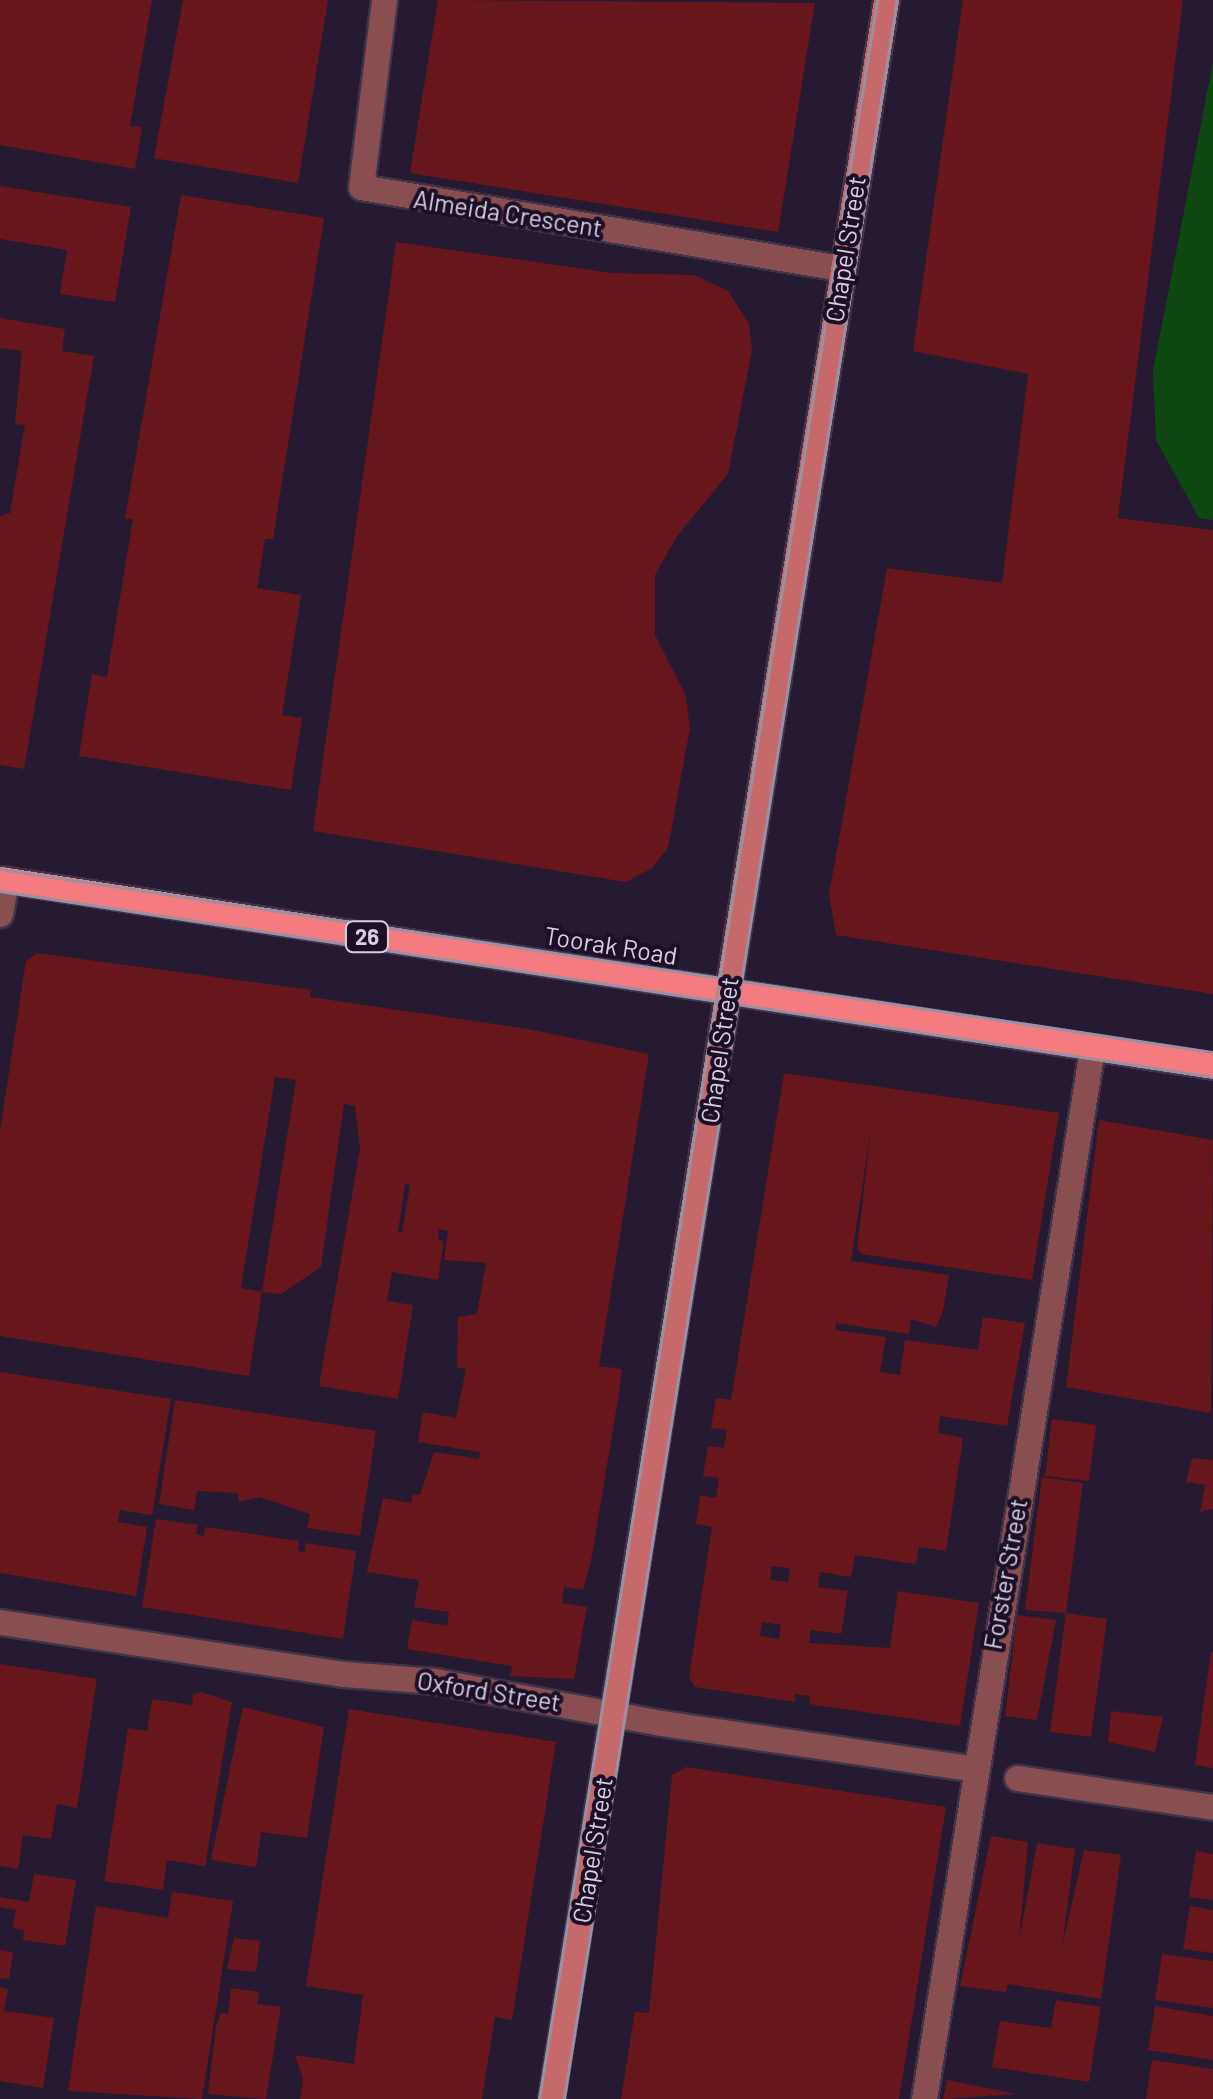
<!DOCTYPE html>
<style>
body{margin:0}
#map{position:relative;width:1213px;height:2099px;overflow:hidden;background:#261932;font-family:Barlow,sans-serif}
div>[style]{position:absolute}
.green>*{inset:0;background:#0d4810}
.building>*{inset:0;background:#67171b}
.roads{filter:drop-shadow(2px 0 #3f334a) drop-shadow(-2px 0 #3f334a) drop-shadow(0 2px #3f334a) drop-shadow(0 -2px #3f334a)}
.street>*{height:25px;margin:-12.5px;padding:0 12.5px;transform-origin:12.5px;border-radius:12.5px;background:#894f50}
.secondary>*{height:25px;margin:-12.5px;padding:0 12.5px;transform-origin:12.5px;border-radius:12.5px;background:#c5696b}
.primary>*{height:25px;margin:-12.5px;padding:0 12.5px;transform-origin:12.5px;border-radius:12.5px;background:#f47c80}
.tram>*{height:2.5px;margin:-1.25px;padding:0 1.25px;transform-origin:1.25px;border-radius:1.25px;background:#9a90a4}
span{translate:-50% -50%;white-space:nowrap;text-align:center;line-height:1.15;-webkit-text-stroke:8px #1c0f28;paint-order:stroke}
.shield-label span{padding:2px 8px;background:#1c0f28;border:2px solid;border-radius:8px;-webkit-text-stroke-width:0}
.shield-label{font-size:22px;color:#d8d0e1;font-weight:700}
.street-label{font-size:25px;color:#d8d0e1}
</style>
<div id="map">
<div class="green">
<i style="clip-path:polygon(1213px 62px,1213px 520px,1199px 518px,1156px 440px,1153px 371px)"></i>
</div>
<div class="building">
<i style="clip-path:polygon(0 0,152px 0,130px 126px,142px 127px,135px 169px,0 145px)"></i>
<i style="clip-path:polygon(183px 0,328px 0,298px 183px,154px 158px)"></i>
<i style="clip-path:polygon(438px 0,815px 3px,778px 232px,410px 173px)"></i>
<i style="clip-path:polygon(963px 0,1183px 0,1118px 518px,1213px 530px,1213px 994px,836px 935px,829px 895px,887px 568px,1002px 583px,1028px 374px,913px 351px)"></i>
<i style="clip-path:polygon(0 186px,131px 207px,115px 302px,60px 294px,67px 250px,0 239px)"></i>
<i style="clip-path:polygon(181px 195px,324px 218px,273px 539px,265px 539px,257px 588px,301px 595px,282px 715px,302px 718px,291px 790px,79px 756px,92px 674px,107px 677px,133px 519px,125px 519px)"></i>
<i style="clip-path:polygon(396px 242px,612px 273px,694px 275px,728px 291px,749px 324px,752px 350px,728px 474px,677px 536px,655px 575px,655px 635px,686px 696px,690px 728px,668px 848px,652px 868px,626px 882px,313px 831px)"></i>
<i style="clip-path:polygon(0 318px,65px 329px,62px 351px,94px 356px,24px 769px,0 765px,0 516px,10px 513px,25px 425px,15px 424px,22px 351px,0 348px)"></i>
<i style="clip-path:polygon(evenodd,37px 953px,311px 990px,310px 997px,528px 1029px,649px 1054px,599px 1366px,622px 1369px,619px 1393px,591px 1561px,583px 1590px,564px 1587px,562px 1603px,587px 1607px,574px 1679px,510px 1676px,512px 1666px,407px 1649px,412px 1620px,447px 1626px,449px 1612px,414px 1607px,419px 1580px,367px 1572px,383px 1498px,411px 1503px,413px 1494px,420px 1495px,434px 1452px,479px 1459px,480px 1452px,418px 1442px,423px 1412px,456px 1418px,466px 1369px,457px 1367px,458px 1317px,477px 1314px,486px 1263px,444px 1260px,448px 1231px,439px 1229px,438px 1240px,444px 1241px,438px 1280px,392px 1272px,387px 1301px,413px 1305px,398px 1399px,319px 1386px,360px 1149px,355px 1106px,344px 1104px,321px 1267px,281px 1294px,262px 1292px,296px 1080px,275px 1077px,241px 1288px,262px 1292px,249px 1376px,0 1336px,0 1131px,26px 961px,37px 953px,405px 1184px,410px 1185px,402px 1233px,398px 1232px,405px 1184px)"></i>
<i style="clip-path:polygon(evenodd,784px 1073px,1059px 1113px,1032px 1280px,862px 1254px,857px 1249px,871px 1129px,851px 1261px,949px 1275px,943px 1311px,936px 1327px,911px 1319px,909px 1334px,836px 1323px,835px 1330px,886px 1337px,880px 1372px,900px 1375px,905px 1340px,978px 1350px,983px 1317px,1025px 1323px,1007px 1426px,940px 1416px,938px 1433px,963px 1438px,946px 1551px,919px 1547px,916px 1564px,855px 1555px,851px 1577px,820px 1572px,818px 1587px,848px 1591px,841px 1634px,811px 1630px,809px 1643px,890px 1648px,898px 1591px,979px 1603px,960px 1726px,809px 1704px,810px 1696px,795px 1694px,795px 1702px,695px 1687px,689px 1677px,712px 1527px,696px 1524px,700px 1495px,716px 1498px,719px 1478px,703px 1476px,708px 1446px,724px 1448px,727px 1430px,711px 1428px,716px 1398px,731px 1400px,784px 1073px,772px 1566px,790px 1568px,788px 1582px,770px 1580px,772px 1566px,784px 1073px,762px 1622px,781px 1625px,779px 1639px,760px 1636px,762px 1622px)"></i>
<i style="clip-path:polygon(1099px 1120px,1213px 1140px,1211px 1413px,1066px 1387px)"></i>
<i style="clip-path:polygon(0 1372px,171px 1399px,152px 1515px,120px 1510px,118px 1522px,147px 1527px,136px 1596px,0 1573px)"></i>
<i style="clip-path:polygon(175px 1400px,376px 1431px,360px 1536px,307px 1528px,310px 1514px,260px 1497px,239px 1502px,238px 1493px,197px 1491px,194px 1510px,159px 1504px)"></i>
<i style="clip-path:polygon(1052px 1419px,1096px 1425px,1089px 1481px,1045px 1476px)"></i>
<i style="clip-path:polygon(1192px 1458px,1213px 1460px,1213px 1509px,1200px 1512px,1205px 1485px,1186px 1482px)"></i>
<i style="clip-path:polygon(1042px 1477px,1083px 1483px,1066px 1613px,1025px 1610px)"></i>
<i style="clip-path:polygon(156px 1519px,198px 1525px,196px 1534px,204px 1536px,205px 1527px,299px 1541px,298px 1551px,305px 1552px,306px 1543px,356px 1551px,343px 1639px,142px 1607px)"></i>
<i style="clip-path:polygon(1066px 1613px,1107px 1619px,1091px 1737px,1050px 1732px)"></i>
<i style="clip-path:polygon(1017px 1615px,1056px 1620px,1037px 1720px,1005px 1716px)"></i>
<i style="clip-path:polygon(1211px 1652px,1213px 1652px,1213px 1768px,1195px 1765px)"></i>
<i style="clip-path:polygon(0 1664px,97px 1679px,77px 1808px,57px 1804px,51px 1839px,23px 1835px,18px 1869px,0 1866px)"></i>
<i style="clip-path:polygon(201px 1692px,232px 1702px,205px 1866px,167px 1860px,163px 1890px,104px 1881px,128px 1728px,147px 1731px,152px 1699px,192px 1705px,193px 1695px)"></i>
<i style="clip-path:polygon(243px 1707px,324px 1727px,307px 1838px,261px 1832px,256px 1867px,211px 1860px)"></i>
<i style="clip-path:polygon(349px 1709px,556px 1742px,512px 2020px,495px 2017px,482px 2099px,300px 2099px,303px 2079px,295px 2055px,354px 2064px,363px 1995px,306px 1986px)"></i>
<i style="clip-path:polygon(1111px 1711px,1163px 1717px,1155px 1752px,1108px 1742px)"></i>
<i style="clip-path:polygon(686px 1767px,946px 1807px,899px 2099px,621px 2099px,635px 2012px,649px 2013px,672px 1775px)"></i>
<i style="clip-path:polygon(991px 1836px,1028px 1842px,1019px 1941px,1037px 1843px,1075px 1849px,1062px 1947px,1084px 1850px,1121px 1855px,1101px 1999px,1008px 1984px,1006px 1992px,960px 1986px)"></i>
<i style="clip-path:polygon(1196px 1851px,1213px 1854px,1213px 1900px,1189px 1897px)"></i>
<i style="clip-path:polygon(34px 1874px,76px 1880px,65px 1946px,23px 1940px,24px 1930px,13px 1928px,16px 1910px,0 1907px,0 1897px,29px 1902px)"></i>
<i style="clip-path:polygon(172px 1892px,233px 1901px,202px 2099px,68px 2091px,96px 1906px,168px 1918px)"></i>
<i style="clip-path:polygon(1190px 1906px,1213px 1910px,1213px 1953px,1183px 1949px)"></i>
<i style="clip-path:polygon(234px 1938px,260px 1941px,256px 1972px,227px 1969px)"></i>
<i style="clip-path:polygon(0 1950px,13px 1952px,9px 1979px,0 1978px)"></i>
<i style="clip-path:polygon(1162px 1954px,1213px 1961px,1213px 2008px,1155px 2000px)"></i>
<i style="clip-path:polygon(0 1987px,8px 1989px,4px 2011px,54px 2018px,43px 2088px,0 2081px)"></i>
<i style="clip-path:polygon(231px 1988px,259px 1992px,257px 2004px,281px 2007px,266px 2099px,208px 2094px,216px 2026px,221px 2013px,228px 2014px)"></i>
<i style="clip-path:polygon(1056px 2000px,1101px 2007px,1089px 2082px,992px 2067px,1000px 2021px,1051px 2028px)"></i>
<i style="clip-path:polygon(1155px 2006px,1213px 2016px,1213px 2060px,1148px 2050px)"></i>
<i style="clip-path:polygon(1152px 2060px,1213px 2069px,1213px 2099px,1146px 2099px)"></i>
<i style="clip-path:polygon(947px 2080px,1017px 2094px,943px 2099px)"></i>
</div>
<div class="roads">
<div class="street">
<i style="left:384px;top:0;width:188px;rotate:97deg"></i>
<i style="left:361px;top:187px;width:488px;rotate:9.6deg"></i>
<i style="left:0;top:914px;width:35px;rotate:-80deg"></i>
<i style="left:0;top:1622px;width:348px;rotate:8.6deg"></i>
<i style="left:344px;top:1674px;width:91px;rotate:4.4deg"></i>
<i style="left:435px;top:1681px;width:230px;rotate:10.5deg"></i>
<i style="left:661px;top:1723px;width:319px;rotate:8.3deg"></i>
<i style="left:1017px;top:1778px;width:198px;rotate:8.4deg"></i>
<i style="left:924px;top:2099px;width:1063px;rotate:-80.91deg"></i>
</div>
<div class="secondary">
<i style="left:551px;top:2099px;width:2126px;rotate:-80.93deg"></i>
</div>
<div class="primary">
<i style="left:0;top:879px;width:1227px;rotate:8.76deg"></i>
</div>
</div>
<div class="tram">
<i style="left:0;top:869px;width:1227px;rotate:8.58deg"></i>
<i style="left:0;top:891px;width:1227px;rotate:8.72deg"></i>
<i style="left:539px;top:2099px;width:2126px;rotate:-80.85deg"></i>
<i style="left:564px;top:2099px;width:2125px;rotate:-80.99deg"></i>
</div>
<div class="shield-label">
<span style="left:367px;top:937px">26</span>
</div>
<div class="street-label">
<span style="left:508px;top:213px;rotate:9deg">Almeida Crescent</span>
<span style="left:845px;top:249px;rotate:-81deg">Chapel Street</span>
<span style="left:611px;top:945px;rotate:9deg">Toorak Road</span>
<span style="left:719px;top:1050px;rotate:-82deg">Chapel Street</span>
<span style="left:1005px;top:1574px;rotate:-80deg">Forster Street</span>
<span style="left:489px;top:1691px;rotate:9deg">Oxford Street</span>
<span style="left:592px;top:1850px;rotate:-81deg">Chapel Street</span>
</div>
</div>
